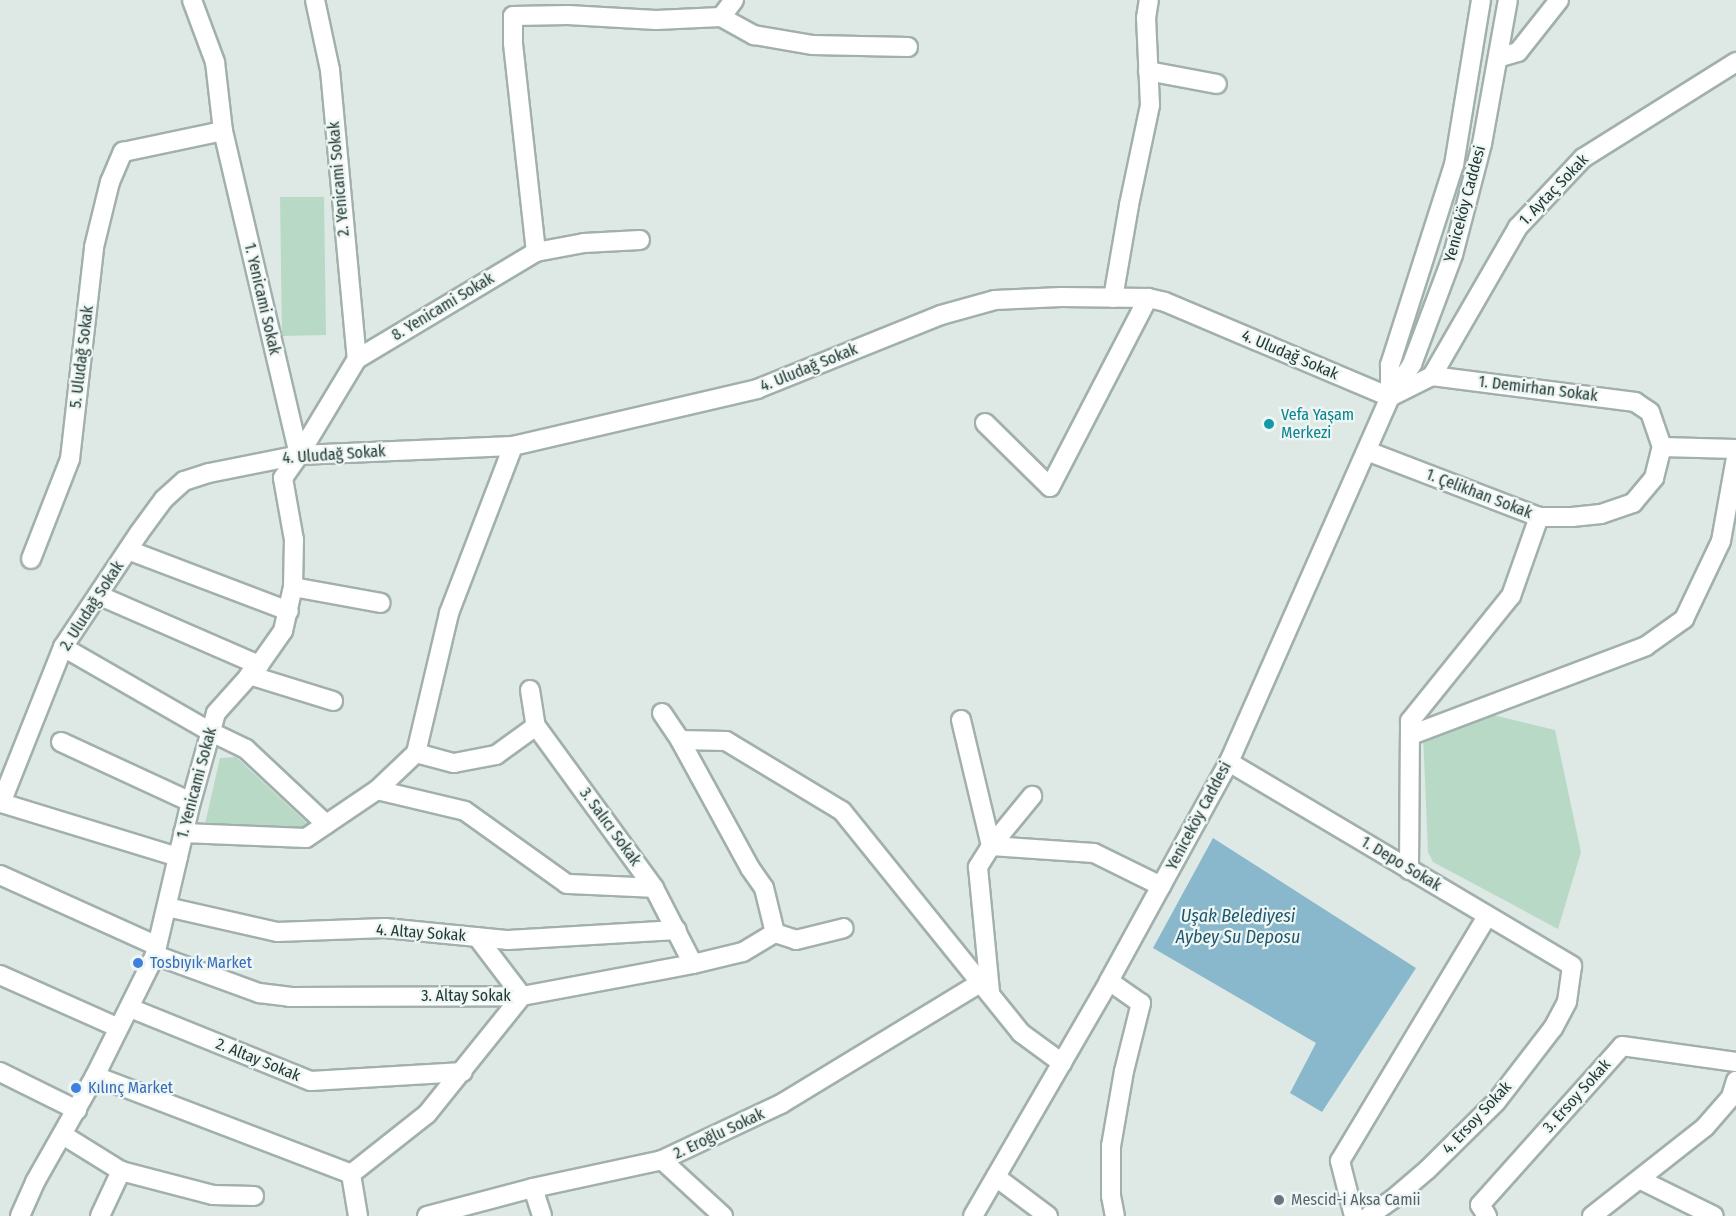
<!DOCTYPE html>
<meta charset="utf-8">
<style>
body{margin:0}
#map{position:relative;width:1736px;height:1216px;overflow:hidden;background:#dee9e6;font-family:"Fira Sans Condensed",sans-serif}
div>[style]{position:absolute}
.green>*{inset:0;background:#b8d9c6}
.water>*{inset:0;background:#89b8cc}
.roads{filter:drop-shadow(2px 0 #a2b0ad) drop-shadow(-2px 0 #a2b0ad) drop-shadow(0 2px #a2b0ad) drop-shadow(0 -2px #a2b0ad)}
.minor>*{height:18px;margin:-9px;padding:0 9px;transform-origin:9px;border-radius:9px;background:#fff}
.tertiary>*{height:18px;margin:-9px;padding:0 9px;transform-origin:9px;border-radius:9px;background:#fff}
.dots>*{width:16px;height:16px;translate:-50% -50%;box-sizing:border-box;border:3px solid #eef6f3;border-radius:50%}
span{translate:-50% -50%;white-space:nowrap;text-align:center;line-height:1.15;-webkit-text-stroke:4.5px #eef6f3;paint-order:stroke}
.street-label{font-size:16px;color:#213835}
.culture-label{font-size:16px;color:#0d838f}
.left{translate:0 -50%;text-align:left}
.shop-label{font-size:16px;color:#366cbe}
.worship-label{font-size:16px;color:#5b616d}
.water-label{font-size:18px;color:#1f566f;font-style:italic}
</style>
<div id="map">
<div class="green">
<i style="clip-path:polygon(280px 197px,324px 197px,326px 335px,282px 336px)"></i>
<i style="clip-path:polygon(1493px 715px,1555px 730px,1581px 852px,1558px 929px,1433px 862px,1428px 852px,1423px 733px)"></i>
<i style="clip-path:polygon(236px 757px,309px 825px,304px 832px,255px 831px,205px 824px,220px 758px)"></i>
</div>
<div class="water">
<i style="clip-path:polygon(1213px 838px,1416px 968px,1322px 1112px,1290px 1093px,1316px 1043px,1153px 948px)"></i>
</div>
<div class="roads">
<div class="minor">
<i style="left:315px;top:0;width:72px;rotate:77.9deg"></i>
<i style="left:330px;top:70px;width:290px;rotate:84.7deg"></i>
<i style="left:734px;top:0;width:21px;rotate:127deg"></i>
<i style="left:721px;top:17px;width:38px;rotate:29deg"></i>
<i style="left:754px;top:35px;width:60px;rotate:9.6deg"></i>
<i style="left:813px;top:45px;width:95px;rotate:1.2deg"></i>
<i style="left:1498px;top:58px;width:21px;rotate:-17deg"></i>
<i style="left:1518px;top:52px;width:66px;rotate:-51.7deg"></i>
<i style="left:1148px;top:71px;width:70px;rotate:10.7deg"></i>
<i style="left:536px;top:252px;width:210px;rotate:-96.3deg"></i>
<i style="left:513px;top:43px;width:27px;rotate:-90deg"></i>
<i style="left:513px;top:16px;width:55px;rotate:-1deg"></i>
<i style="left:568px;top:15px;width:88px;rotate:3.3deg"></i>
<i style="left:656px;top:20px;width:65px;rotate:-2.6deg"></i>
<i style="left:1113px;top:298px;width:94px;rotate:-80.2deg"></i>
<i style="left:1129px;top:205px;width:102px;rotate:-78.1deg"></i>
<i style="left:1150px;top:105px;width:87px;rotate:-92.6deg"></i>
<i style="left:1146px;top:18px;width:18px;rotate:-81deg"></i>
<i style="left:1432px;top:376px;width:172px;rotate:-60deg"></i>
<i style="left:1518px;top:227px;width:95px;rotate:-46.7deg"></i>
<i style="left:1583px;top:158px;width:181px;rotate:-32.1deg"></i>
<i style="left:985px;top:423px;width:91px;rotate:44.6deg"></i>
<i style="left:1050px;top:487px;width:213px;rotate:-62.6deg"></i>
<i style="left:1367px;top:451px;width:184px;rotate:21deg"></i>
<i style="left:1539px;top:517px;width:33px"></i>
<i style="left:1572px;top:517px;width:29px;rotate:-6deg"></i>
<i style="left:1601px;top:514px;width:34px;rotate:-19deg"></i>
<i style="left:1633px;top:503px;width:33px;rotate:-50deg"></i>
<i style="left:1654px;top:478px;width:32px;rotate:-76deg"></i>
<i style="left:1662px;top:447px;width:74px;rotate:1.5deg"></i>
<i style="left:299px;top:455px;width:112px;rotate:-58.9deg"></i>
<i style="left:357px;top:359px;width:209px;rotate:-30.9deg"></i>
<i style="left:536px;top:252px;width:49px;rotate:-10.6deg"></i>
<i style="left:584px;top:243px;width:56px;rotate:-3.1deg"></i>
<i style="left:128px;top:550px;width:172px;rotate:20.8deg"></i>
<i style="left:31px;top:559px;width:107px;rotate:-68.7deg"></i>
<i style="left:70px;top:459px;width:213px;rotate:-83.5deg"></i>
<i style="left:94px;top:247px;width:67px;rotate:-76.2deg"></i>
<i style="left:110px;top:182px;width:33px;rotate:-67deg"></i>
<i style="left:123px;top:152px;width:102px;rotate:-11.9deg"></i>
<i style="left:293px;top:587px;width:89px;rotate:10.3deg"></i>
<i style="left:98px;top:595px;width:176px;rotate:23.5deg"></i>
<i style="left:63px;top:647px;width:168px;rotate:29.9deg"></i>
<i style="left:209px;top:731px;width:41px;rotate:25.9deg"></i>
<i style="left:246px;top:749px;width:110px;rotate:43.2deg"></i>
<i style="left:249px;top:675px;width:88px;rotate:17.2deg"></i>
<i style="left:530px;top:690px;width:36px;rotate:81deg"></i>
<i style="left:536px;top:726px;width:200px;rotate:53.9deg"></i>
<i style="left:654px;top:888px;width:85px;rotate:62.8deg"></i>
<i style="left:662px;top:713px;width:32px;rotate:56deg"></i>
<i style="left:680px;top:740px;width:146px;rotate:61.3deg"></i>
<i style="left:750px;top:868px;width:24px;rotate:55deg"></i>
<i style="left:764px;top:888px;width:46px;rotate:76.3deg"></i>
<i style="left:961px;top:720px;width:130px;rotate:76.6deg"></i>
<i style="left:991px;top:846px;width:25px;rotate:122deg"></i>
<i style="left:978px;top:867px;width:126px;rotate:84.5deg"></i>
<i style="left:1411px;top:735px;width:251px;rotate:-20.7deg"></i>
<i style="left:1646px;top:646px;width:47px;rotate:-35.4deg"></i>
<i style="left:1684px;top:619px;width:86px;rotate:-64.6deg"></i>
<i style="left:1721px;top:541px;width:84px;rotate:-79.8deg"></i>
<i style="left:680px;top:740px;width:46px;rotate:1.2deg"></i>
<i style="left:726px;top:741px;width:135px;rotate:31.1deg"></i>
<i style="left:842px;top:811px;width:285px;rotate:51.1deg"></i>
<i style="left:1021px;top:1033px;width:51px;rotate:36.2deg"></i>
<i style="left:61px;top:742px;width:143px;rotate:24.8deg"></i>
<i style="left:416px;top:753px;width:39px;rotate:15deg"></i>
<i style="left:454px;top:763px;width:43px;rotate:-10.8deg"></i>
<i style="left:496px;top:755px;width:49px;rotate:-35.9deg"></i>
<i style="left:1229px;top:762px;width:399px;rotate:30.7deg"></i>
<i style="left:1572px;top:966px;width:36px;rotate:98deg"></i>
<i style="left:1567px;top:1002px;width:30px;rotate:118deg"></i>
<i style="left:1553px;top:1028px;width:93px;rotate:127.6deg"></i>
<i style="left:1496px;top:1102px;width:97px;rotate:135.4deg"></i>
<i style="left:1427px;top:1170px;width:45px;rotate:139.5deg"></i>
<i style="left:1393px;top:1199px;width:29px;rotate:145deg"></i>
<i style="left:377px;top:790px;width:90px;rotate:13.4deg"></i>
<i style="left:465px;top:811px;width:125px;rotate:35.6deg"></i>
<i style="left:567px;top:884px;width:87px;rotate:2.6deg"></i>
<i style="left:183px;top:833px;width:123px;rotate:2.3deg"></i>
<i style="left:306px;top:838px;width:86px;rotate:-34.1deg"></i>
<i style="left:377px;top:790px;width:54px;rotate:-43.5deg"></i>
<i style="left:416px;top:753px;width:144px;rotate:-76.7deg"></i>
<i style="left:449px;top:613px;width:179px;rotate:-69deg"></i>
<i style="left:991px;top:846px;width:103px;rotate:3.9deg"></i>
<i style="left:1094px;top:853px;width:75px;rotate:26.2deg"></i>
<i style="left:991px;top:846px;width:65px;rotate:-50.6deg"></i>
<i style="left:178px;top:857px;width:185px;rotate:-163deg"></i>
<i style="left:1px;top:803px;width:168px;rotate:-68.3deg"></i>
<i style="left:63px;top:647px;width:137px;rotate:-56.3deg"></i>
<i style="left:139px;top:533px;width:42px;rotate:-53.7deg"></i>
<i style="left:164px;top:499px;width:27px;rotate:-42deg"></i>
<i style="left:184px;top:481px;width:26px;rotate:-18deg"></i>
<i style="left:209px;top:473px;width:92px;rotate:-11.3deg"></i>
<i style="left:299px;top:455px;width:214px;rotate:-2.4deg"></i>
<i style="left:513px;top:446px;width:251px;rotate:-13.1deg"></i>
<i style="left:757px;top:389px;width:198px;rotate:-21.9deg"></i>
<i style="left:941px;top:315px;width:56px;rotate:-15.5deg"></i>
<i style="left:995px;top:300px;width:66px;rotate:-2.6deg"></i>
<i style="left:1061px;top:297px;width:87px;rotate:0.7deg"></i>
<i style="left:1148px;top:298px;width:17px;rotate:13deg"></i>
<i style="left:1165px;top:302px;width:244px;rotate:22.9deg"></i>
<i style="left:1390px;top:397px;width:47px;rotate:-26.6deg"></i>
<i style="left:1432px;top:376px;width:205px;rotate:7.3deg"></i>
<i style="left:1635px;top:402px;width:18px;rotate:34deg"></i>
<i style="left:1650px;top:412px;width:37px;rotate:71deg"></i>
<i style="left:1409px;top:870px;width:149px;rotate:-89.6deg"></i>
<i style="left:1410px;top:721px;width:161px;rotate:-51.1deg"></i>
<i style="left:1511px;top:596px;width:84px;rotate:-70.5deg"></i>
<i style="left:0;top:875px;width:172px;rotate:24.3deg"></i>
<i style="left:167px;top:907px;width:113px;rotate:12.8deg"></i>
<i style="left:277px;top:932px;width:108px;rotate:-2.1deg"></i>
<i style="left:385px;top:928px;width:124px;rotate:5.6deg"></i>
<i style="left:508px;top:940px;width:169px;rotate:-3.4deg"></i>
<i style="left:775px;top:933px;width:22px;rotate:18deg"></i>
<i style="left:796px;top:940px;width:49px;rotate:-14deg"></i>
<i style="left:155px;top:955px;width:111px;rotate:20.1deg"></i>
<i style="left:259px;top:993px;width:31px;rotate:7deg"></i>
<i style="left:290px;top:997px;width:232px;rotate:-0.2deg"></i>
<i style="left:522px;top:996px;width:174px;rotate:-10.6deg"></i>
<i style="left:693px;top:964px;width:51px;rotate:-13.5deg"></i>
<i style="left:743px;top:952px;width:37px;rotate:-31deg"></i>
<i style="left:0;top:975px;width:130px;rotate:24deg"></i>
<i style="left:1109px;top:981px;width:39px;rotate:35deg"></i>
<i style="left:1141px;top:1003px;width:70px;rotate:104deg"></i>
<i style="left:1124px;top:1071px;width:76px;rotate:99.8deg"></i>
<i style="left:1111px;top:1146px;width:50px;rotate:90deg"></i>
<i style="left:1111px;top:1196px;width:20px;rotate:79deg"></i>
<i style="left:130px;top:1008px;width:195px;rotate:22deg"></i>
<i style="left:311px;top:1081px;width:152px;rotate:-3.4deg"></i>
<i style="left:0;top:1072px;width:86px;rotate:26.3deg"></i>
<i style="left:95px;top:1076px;width:274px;rotate:20.9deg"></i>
<i style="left:63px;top:1135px;width:68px;rotate:31.8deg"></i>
<i style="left:121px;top:1171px;width:95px;rotate:14.6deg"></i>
<i style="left:213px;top:1195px;width:41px;rotate:1.4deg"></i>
<i style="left:662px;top:1160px;width:83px;rotate:42.6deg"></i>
<i style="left:996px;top:1177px;width:65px;rotate:36.9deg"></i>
<i style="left:1641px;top:1180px;width:81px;rotate:26.3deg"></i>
<i style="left:533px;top:1188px;width:29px;rotate:72deg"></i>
<i style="left:20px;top:1216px;width:37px;rotate:-66deg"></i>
<i style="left:35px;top:1182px;width:122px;rotate:-60.5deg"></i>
<i style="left:95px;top:1076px;width:135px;rotate:-63.6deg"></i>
<i style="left:155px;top:955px;width:157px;rotate:-76.8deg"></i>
<i style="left:191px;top:802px;width:92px;rotate:-74.3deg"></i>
<i style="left:216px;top:713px;width:64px;rotate:-48.1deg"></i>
<i style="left:259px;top:665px;width:42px;rotate:-54.8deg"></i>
<i style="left:283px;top:631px;width:45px;rotate:-77.2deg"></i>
<i style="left:293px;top:587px;width:47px;rotate:-88.8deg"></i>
<i style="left:294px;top:540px;width:63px;rotate:-100.1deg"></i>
<i style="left:283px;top:478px;width:28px;rotate:-55deg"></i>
<i style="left:299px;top:455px;width:333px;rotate:-103.2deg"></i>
<i style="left:223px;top:131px;width:69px;rotate:-96.6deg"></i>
<i style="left:215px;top:62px;width:66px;rotate:-110.4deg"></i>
<i style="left:100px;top:1216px;width:50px;rotate:-65deg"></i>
<i style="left:358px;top:1216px;width:43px;rotate:-99.5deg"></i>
<i style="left:351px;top:1174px;width:97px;rotate:-38.3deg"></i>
<i style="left:427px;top:1114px;width:151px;rotate:-51.2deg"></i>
<i style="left:522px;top:996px;width:74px;rotate:-127.3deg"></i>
<i style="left:427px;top:1216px;width:110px;rotate:-14.8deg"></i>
<i style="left:533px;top:1188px;width:132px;rotate:-12.2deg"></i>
<i style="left:662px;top:1160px;width:132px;rotate:-25.2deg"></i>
<i style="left:781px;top:1104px;width:235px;rotate:-31.3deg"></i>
<i style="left:1354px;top:1216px;width:57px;rotate:-104.3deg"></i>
<i style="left:1340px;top:1161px;width:286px;rotate:-59deg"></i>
<i style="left:1487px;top:1216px;width:13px;rotate:-122deg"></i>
<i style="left:1480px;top:1205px;width:213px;rotate:-48.2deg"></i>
<i style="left:1622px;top:1046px;width:115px;rotate:8deg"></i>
<i style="left:1592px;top:1216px;width:144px;rotate:-38.2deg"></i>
<i style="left:1705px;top:1127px;width:40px;rotate:-49deg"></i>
<i style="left:1731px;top:1097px;width:17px;rotate:-73deg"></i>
</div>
<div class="tertiary">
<i style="left:1390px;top:397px;width:32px;rotate:-90deg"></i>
<i style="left:1390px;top:365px;width:210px;rotate:-72.3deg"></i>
<i style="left:1454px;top:165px;width:167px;rotate:-80.7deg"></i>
<i style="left:973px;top:1216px;width:272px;rotate:-59.9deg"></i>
<i style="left:1109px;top:981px;width:250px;rotate:-61.3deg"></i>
<i style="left:1229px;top:762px;width:399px;rotate:-66.2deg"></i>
<i style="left:1390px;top:397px;width:40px;rotate:-56deg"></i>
<i style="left:1412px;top:364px;width:116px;rotate:-69.4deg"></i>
<i style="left:1453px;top:255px;width:115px;rotate:-75.4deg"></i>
<i style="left:1482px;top:144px;width:146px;rotate:-79.8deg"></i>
</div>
</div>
<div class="dots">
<i style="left:1269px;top:424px;background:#0f9aa8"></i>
<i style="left:138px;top:963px;background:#3f7fe0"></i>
<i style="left:76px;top:1088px;background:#3f7fe0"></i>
<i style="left:1279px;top:1200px;background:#6b7280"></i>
</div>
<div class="street-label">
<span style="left:339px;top:179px;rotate:-95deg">2. Yenicami Sokak</span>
<span style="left:1554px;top:190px;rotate:-46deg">1. Aytaç Sokak</span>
<span style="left:1465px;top:204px;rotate:-75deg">Yeniceköy Caddesi</span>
<span style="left:262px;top:299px;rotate:77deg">1. Yenicami Sokak</span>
<span style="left:443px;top:307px;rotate:-31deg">8. Yenicami Sokak</span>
<span style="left:1290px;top:355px;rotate:23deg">4. Uludağ Sokak</span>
<span style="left:82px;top:357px;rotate:-83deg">5. Uludağ Sokak</span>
<span style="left:809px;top:368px;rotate:-22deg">4. Uludağ Sokak</span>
<span style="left:1538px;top:389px;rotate:7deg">1. Demirhan Sokak</span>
<span style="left:334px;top:455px;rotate:-4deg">4. Uludağ Sokak</span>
<span style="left:1479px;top:494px;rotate:21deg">1. Çelikhan Sokak</span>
<span style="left:92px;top:606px;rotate:-57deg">2. Uludağ Sokak</span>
<span style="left:197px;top:783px;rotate:-75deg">1. Yenicami Sokak</span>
<span style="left:1199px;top:816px;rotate:-62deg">Yeniceköy Caddesi</span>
<span style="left:610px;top:827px;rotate:54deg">3. Salıcı Sokak</span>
<span style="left:1401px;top:864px;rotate:31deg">1. Depo Sokak</span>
<span style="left:421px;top:933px;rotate:4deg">4. Altay Sokak</span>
<span style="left:466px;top:996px">3. Altay Sokak</span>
<span style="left:258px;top:1060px;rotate:22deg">2. Altay Sokak</span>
<span style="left:1577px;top:1096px;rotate:-48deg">3. Ersoy Sokak</span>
<span style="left:1477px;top:1118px;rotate:-47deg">4. Ersoy Sokak</span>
<span style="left:719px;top:1134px;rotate:-25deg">2. Eroğlu Sokak</span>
</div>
<div class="culture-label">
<span class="left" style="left:1281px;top:424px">Vefa Yaşam<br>Merkezi</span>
</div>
<div class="shop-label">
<span class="left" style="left:150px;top:963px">Tosbıyık Market</span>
<span class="left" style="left:88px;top:1088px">Kılınç Market</span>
</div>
<div class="worship-label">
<span class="left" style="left:1291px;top:1200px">Mescid-i Aksa Camii</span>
</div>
<div class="water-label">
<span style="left:1238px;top:927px">Uşak Belediyesi<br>Aybey Su Deposu</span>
</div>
</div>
